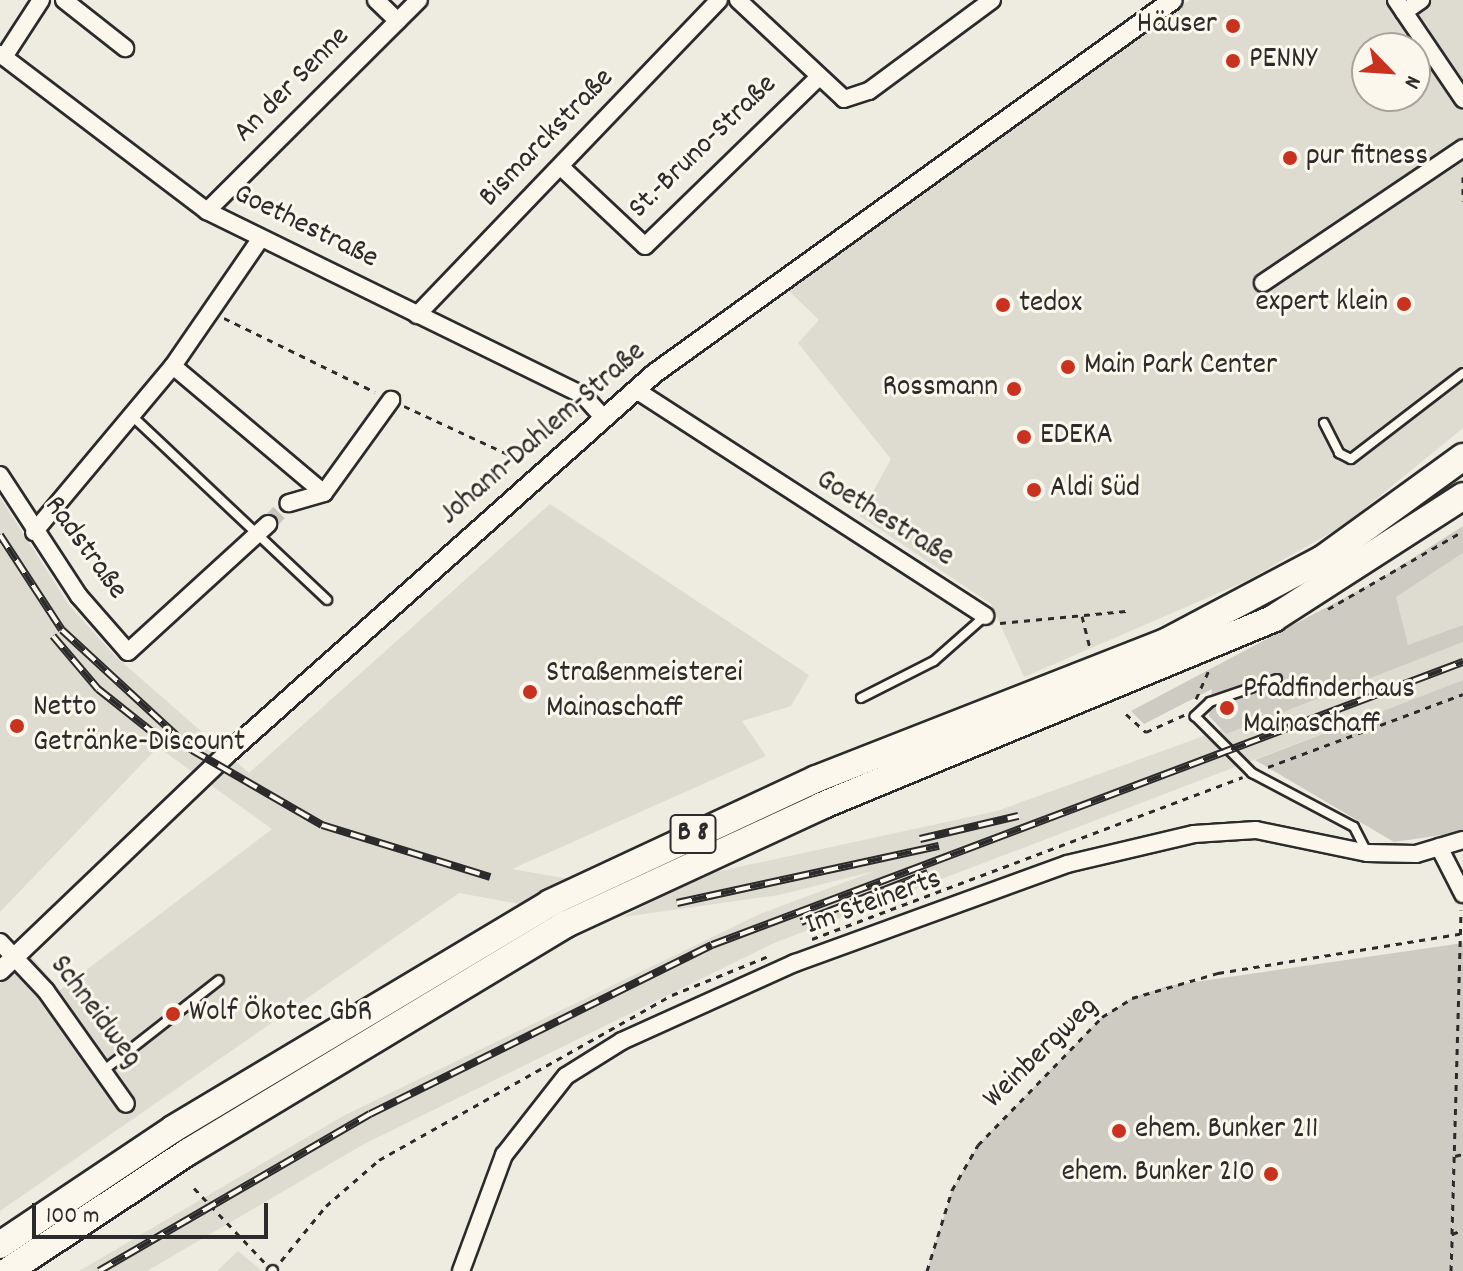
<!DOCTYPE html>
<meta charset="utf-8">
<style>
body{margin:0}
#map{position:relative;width:1463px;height:1271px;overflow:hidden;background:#eeebe0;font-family:Dekko,sans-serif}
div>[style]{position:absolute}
.built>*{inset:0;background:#dedbd1}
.green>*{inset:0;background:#cecbc2}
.minor-tunnel>*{height:16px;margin-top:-8px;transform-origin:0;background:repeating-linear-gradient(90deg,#c7c5bc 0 16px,transparent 0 24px)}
.path>*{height:3px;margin-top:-1.5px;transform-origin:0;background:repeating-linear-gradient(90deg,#2b2b2b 0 6px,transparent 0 12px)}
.roads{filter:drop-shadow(2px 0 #2b2b2b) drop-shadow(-2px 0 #2b2b2b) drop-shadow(0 2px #2b2b2b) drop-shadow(0 -2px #2b2b2b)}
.service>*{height:8px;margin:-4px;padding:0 4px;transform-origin:4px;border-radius:4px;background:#fbf7ec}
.minor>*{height:16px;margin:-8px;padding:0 8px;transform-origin:8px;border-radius:8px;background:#fbf7ec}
.tertiary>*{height:18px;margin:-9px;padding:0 9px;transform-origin:9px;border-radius:9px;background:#fbf7ec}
.trunk>*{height:26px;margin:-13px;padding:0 13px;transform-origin:13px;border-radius:13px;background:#fbf7ec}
.rail>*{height:8px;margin-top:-4px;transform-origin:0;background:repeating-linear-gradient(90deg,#fbf7ec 0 15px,#2b2b2b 0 30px);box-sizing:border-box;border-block:2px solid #2b2b2b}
.dots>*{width:22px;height:22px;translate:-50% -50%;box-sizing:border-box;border:4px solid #fbf7ec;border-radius:50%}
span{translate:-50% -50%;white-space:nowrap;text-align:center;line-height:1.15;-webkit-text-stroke:6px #fbf7ec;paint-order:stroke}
.shield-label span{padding:2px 6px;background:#fbf7ec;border:2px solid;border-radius:6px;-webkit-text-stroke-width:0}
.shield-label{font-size:28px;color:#2b2b2b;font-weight:700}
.poi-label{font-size:30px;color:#2b2b2b}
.right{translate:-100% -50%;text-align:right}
.left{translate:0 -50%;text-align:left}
.street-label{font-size:30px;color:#2b2b2b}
.north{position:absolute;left:1351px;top:32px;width:80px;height:80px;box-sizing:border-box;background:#fbf7ec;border:2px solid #a8a59f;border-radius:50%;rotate:115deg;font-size:22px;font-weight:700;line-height:32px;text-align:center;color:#2b2b2b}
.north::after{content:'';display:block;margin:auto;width:28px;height:36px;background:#c8321e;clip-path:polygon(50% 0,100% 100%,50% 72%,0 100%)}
.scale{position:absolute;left:32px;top:1203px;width:236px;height:36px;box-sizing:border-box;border:4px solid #2b2b2b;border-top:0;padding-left:10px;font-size:24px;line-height:28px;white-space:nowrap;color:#2b2b2b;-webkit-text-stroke:6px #fbf7ec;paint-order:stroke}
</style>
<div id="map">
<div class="built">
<i style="clip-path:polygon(evenodd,1190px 0,1463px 0,1463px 428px,1344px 525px,1246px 581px,1024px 677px,991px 604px,860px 516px,891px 459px,798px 343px,819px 320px,788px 290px,1190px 0,1367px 48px,1415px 48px,1415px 96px,1367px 96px,1367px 48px)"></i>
<i style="clip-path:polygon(0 497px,69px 605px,115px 656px,249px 773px,550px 504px,809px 675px,791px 706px,742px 721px,766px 756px,512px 869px,569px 879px,520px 904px,459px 893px,0 1211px,0 983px,30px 955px,60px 990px,272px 829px,158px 747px,0 912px)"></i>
<i style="clip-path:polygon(1463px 553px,1463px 625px,1408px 646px,1395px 597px)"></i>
<i style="clip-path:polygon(1463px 642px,1463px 680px,774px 943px,364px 1144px,147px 1271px,79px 1271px,345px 1115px,760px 914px,875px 871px,779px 895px,623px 917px,702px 875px,997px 811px)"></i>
<i style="clip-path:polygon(238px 1251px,262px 1271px,217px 1271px)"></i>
</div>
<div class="green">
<i style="clip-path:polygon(1463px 526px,1463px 553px,1396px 597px,1408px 645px,1463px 625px,1463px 642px,1226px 734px,1209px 716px,1212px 689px,1144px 724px,1131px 711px,1380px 579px)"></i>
<i style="clip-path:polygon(1463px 680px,1463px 832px,1394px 842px,1255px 760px)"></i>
<i style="clip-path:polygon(1463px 943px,1463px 1271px,927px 1271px,952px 1190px,978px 1145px,1102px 1017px,1132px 998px,1167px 986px)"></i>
</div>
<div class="minor-tunnel">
<i style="left:268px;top:524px;width:29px;rotate:-46deg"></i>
</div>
<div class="path">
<i style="left:1463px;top:177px;width:24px;rotate:90deg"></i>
<i style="left:224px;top:318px;width:168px;rotate:26.1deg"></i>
<i style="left:404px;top:406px;width:126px;rotate:24.9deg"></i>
<i style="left:518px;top:459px;width:74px;rotate:-41.7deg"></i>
<i style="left:1328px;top:609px;width:156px;rotate:-30deg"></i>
<i style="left:1082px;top:616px;width:32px;rotate:76deg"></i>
<i style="left:1000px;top:623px;width:129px;rotate:-5.4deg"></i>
<i style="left:1196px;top:699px;width:35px;rotate:-66deg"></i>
<i style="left:1126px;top:714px;width:27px;rotate:42deg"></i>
<i style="left:1146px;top:732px;width:42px;rotate:-24.1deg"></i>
<i style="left:1268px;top:767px;width:208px;rotate:-20.5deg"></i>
<i style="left:812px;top:939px;width:460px;rotate:-20.6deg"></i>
<i style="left:1455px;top:1156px;width:8px;rotate:-14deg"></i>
<i style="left:194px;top:1188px;width:105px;rotate:46.5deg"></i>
<i style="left:1452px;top:1234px;width:324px;rotate:-88.4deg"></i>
<i style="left:281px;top:1261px;width:71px;rotate:-50.7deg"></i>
<i style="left:326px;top:1206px;width:70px;rotate:-41deg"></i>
<i style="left:379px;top:1160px;width:336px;rotate:-29.4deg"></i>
<i style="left:672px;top:995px;width:107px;rotate:-22deg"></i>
<i style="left:927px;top:1271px;width:85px;rotate:-72.8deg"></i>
<i style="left:952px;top:1190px;width:52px;rotate:-60deg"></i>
<i style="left:978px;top:1145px;width:178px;rotate:-45.9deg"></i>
<i style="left:1102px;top:1017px;width:36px;rotate:-32deg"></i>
<i style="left:1132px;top:998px;width:90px;rotate:-16.2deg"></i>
<i style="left:1218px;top:973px;width:245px;rotate:-9.2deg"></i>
<i style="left:1451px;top:1271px;width:37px;rotate:-88deg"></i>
<i style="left:1452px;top:1234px;width:12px;rotate:-20deg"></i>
</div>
<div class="roads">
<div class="service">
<i style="left:132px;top:416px;width:268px;rotate:43.3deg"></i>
<i style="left:1324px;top:423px;width:34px;rotate:63deg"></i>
<i style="left:1339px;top:453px;width:13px;rotate:27deg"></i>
<i style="left:1351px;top:459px;width:141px;rotate:-37.5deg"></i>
<i style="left:1277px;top:679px;width:71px;rotate:161.1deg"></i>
<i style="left:1210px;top:702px;width:21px;rotate:137deg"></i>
<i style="left:1195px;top:716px;width:81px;rotate:45deg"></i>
<i style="left:1252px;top:773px;width:115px;rotate:27.9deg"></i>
<i style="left:1354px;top:827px;width:29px;rotate:63deg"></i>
<i style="left:861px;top:698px;width:82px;rotate:-26.9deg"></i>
<i style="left:934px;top:661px;width:68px;rotate:-41.4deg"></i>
<i style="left:103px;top:1071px;width:147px;rotate:-38.1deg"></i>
<i style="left:272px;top:1271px;width:1px;rotate:-45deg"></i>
</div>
<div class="minor">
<i style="left:64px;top:0;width:78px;rotate:38.2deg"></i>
<i style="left:376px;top:0;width:30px;rotate:44deg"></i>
<i style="left:738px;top:0;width:145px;rotate:43deg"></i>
<i style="left:844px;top:99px;width:26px;rotate:-18deg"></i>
<i style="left:869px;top:91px;width:153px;rotate:-36.5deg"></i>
<i style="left:1396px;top:0;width:120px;rotate:55.9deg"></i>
<i style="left:1404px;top:12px;width:21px;rotate:-35deg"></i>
<i style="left:0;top:54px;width:260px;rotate:37.2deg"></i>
<i style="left:207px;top:211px;width:419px;rotate:26.1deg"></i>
<i style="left:583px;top:395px;width:31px;rotate:48deg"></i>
<i style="left:4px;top:57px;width:68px;rotate:-57deg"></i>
<i style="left:561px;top:167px;width:115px;rotate:43.2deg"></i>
<i style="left:645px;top:246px;width:240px;rotate:-44.2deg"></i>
<i style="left:207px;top:211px;width:299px;rotate:-44.9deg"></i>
<i style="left:1263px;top:283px;width:241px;rotate:-34deg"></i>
<i style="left:417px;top:315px;width:436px;rotate:-46.2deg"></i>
<i style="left:173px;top:366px;width:197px;rotate:40.1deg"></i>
<i style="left:324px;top:493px;width:37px;rotate:164deg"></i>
<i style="left:636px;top:390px;width:416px;rotate:32.9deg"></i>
<i style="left:0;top:475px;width:145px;rotate:56.9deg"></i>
<i style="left:79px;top:596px;width:74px;rotate:48.8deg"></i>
<i style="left:128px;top:652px;width:190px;rotate:-42.4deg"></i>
<i style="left:324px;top:493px;width:115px;rotate:-54.2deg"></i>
<i style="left:34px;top:532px;width:217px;rotate:-50.1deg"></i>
<i style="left:173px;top:366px;width:155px;rotate:-55.5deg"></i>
<i style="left:1439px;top:847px;width:53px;rotate:62.9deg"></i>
<i style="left:0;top:942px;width:67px;rotate:46.8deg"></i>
<i style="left:46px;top:991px;width:138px;rotate:54.7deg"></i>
<i style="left:461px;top:1271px;width:124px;rotate:-69.7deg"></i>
<i style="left:504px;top:1155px;width:100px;rotate:-51.9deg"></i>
<i style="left:566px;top:1076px;width:66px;rotate:-32deg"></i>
<i style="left:622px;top:1041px;width:190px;rotate:-24.3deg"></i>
<i style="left:795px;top:963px;width:289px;rotate:-20deg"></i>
<i style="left:1067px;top:864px;width:130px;rotate:-13.3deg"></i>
<i style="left:1194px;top:834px;width:62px;rotate:-3.7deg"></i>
<i style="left:1256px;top:830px;width:113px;rotate:11.7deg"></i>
<i style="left:1367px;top:853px;width:49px;rotate:1.2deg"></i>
<i style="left:1416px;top:854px;width:49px;rotate:-16.6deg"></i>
</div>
<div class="tertiary">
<i style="left:0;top:971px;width:314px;rotate:-43.7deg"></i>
<i style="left:227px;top:754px;width:573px;rotate:-41.68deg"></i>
<i style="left:655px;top:373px;width:638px;rotate:-35.76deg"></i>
</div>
<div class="trunk">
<i style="left:0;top:1245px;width:208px;rotate:-33.8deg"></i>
<i style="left:173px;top:1129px;width:440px;rotate:-30.9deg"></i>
<i style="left:550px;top:903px;width:293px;rotate:-25deg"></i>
<i style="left:816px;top:779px;width:376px;rotate:-21.4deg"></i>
<i style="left:1166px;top:642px;width:179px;rotate:-28deg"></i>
<i style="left:1324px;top:558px;width:172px;rotate:-36deg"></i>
<i style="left:8px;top:1271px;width:216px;rotate:-33.5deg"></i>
<i style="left:188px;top:1152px;width:441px;rotate:-31.1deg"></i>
<i style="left:566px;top:924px;width:281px;rotate:-24.8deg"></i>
<i style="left:821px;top:806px;width:490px;rotate:-22.5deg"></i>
<i style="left:1274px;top:618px;width:225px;rotate:-32.8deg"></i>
</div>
</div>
<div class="rail">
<i style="left:0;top:535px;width:113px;rotate:56.9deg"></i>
<i style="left:62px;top:630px;width:177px;rotate:42.7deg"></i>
<i style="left:192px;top:750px;width:150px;rotate:30deg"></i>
<i style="left:322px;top:825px;width:176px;rotate:17.2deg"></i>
<i style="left:53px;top:636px;width:70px;rotate:49.7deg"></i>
<i style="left:98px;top:689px;width:87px;rotate:38.5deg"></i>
<i style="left:920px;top:839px;width:101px;rotate:-13.2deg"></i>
<i style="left:677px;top:903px;width:268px;rotate:-12.3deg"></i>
<i style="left:801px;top:922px;width:136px;rotate:-21.1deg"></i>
<i style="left:99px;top:1271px;width:313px;rotate:-30.1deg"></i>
<i style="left:370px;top:1114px;width:381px;rotate:-26.3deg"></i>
<i style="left:712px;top:945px;width:803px;rotate:-20.65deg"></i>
</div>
<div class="dots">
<i style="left:1233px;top:26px;background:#c8321e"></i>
<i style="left:1233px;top:61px;background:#c8321e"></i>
<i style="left:1290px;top:158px;background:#c8321e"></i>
<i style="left:1404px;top:304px;background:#c8321e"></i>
<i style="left:1003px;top:305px;background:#c8321e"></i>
<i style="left:1068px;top:367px;background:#c8321e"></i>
<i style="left:1014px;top:389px;background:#c8321e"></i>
<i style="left:1024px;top:437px;background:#c8321e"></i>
<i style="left:1034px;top:490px;background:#c8321e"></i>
<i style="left:530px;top:692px;background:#c8321e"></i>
<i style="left:1227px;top:708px;background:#c8321e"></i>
<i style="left:17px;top:726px;background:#c8321e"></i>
<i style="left:173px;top:1014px;background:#c8321e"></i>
<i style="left:1119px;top:1131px;background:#c8321e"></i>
<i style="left:1271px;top:1174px;background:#c8321e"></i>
</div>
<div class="shield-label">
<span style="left:693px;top:834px">B 8</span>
</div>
<div class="poi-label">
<span class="right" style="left:1217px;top:26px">Häuser</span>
<span class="left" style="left:1249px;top:61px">PENNY</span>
<span class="left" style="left:1306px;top:158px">pur fitness</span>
<span class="right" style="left:1388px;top:304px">expert klein</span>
<span class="left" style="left:1019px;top:305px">tedox</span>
<span class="left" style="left:1084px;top:367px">Main Park Center</span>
<span class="right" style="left:998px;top:389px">Rossmann</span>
<span class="left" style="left:1040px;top:437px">EDEKA</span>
<span class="left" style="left:1050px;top:490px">Aldi Süd</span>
<span class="left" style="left:546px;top:692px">Straßenmeisterei<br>Mainaschaff</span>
<span class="left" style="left:1243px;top:708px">Pfadfinderhaus<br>Mainaschaff</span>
<span class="left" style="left:33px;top:726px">Netto<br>Getränke-Discount</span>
<span class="left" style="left:189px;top:1014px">Wolf Ökotec GbR</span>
<span class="left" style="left:1135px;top:1131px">ehem. Bunker 211</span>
<span class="right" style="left:1255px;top:1174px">ehem. Bunker 210</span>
</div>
<div class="street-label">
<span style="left:293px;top:86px;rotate:-45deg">An der Senne</span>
<span style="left:548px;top:139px;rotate:-46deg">Bismarckstraße</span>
<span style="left:704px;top:148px;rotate:-44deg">St.-Bruno-Straße</span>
<span style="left:305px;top:228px;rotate:26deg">Goethestraße</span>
<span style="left:544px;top:435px;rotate:-41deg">Johann-Dahlem-Straße</span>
<span style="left:884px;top:520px;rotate:32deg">Goethestraße</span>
<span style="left:84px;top:549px;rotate:54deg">Radstraße</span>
<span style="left:874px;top:904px;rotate:-20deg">Im Steinerts</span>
<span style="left:94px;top:1013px;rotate:53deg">Schneidweg</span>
<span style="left:1042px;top:1054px;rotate:-44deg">Weinbergweg</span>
</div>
<div class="north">N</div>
<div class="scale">100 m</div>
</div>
